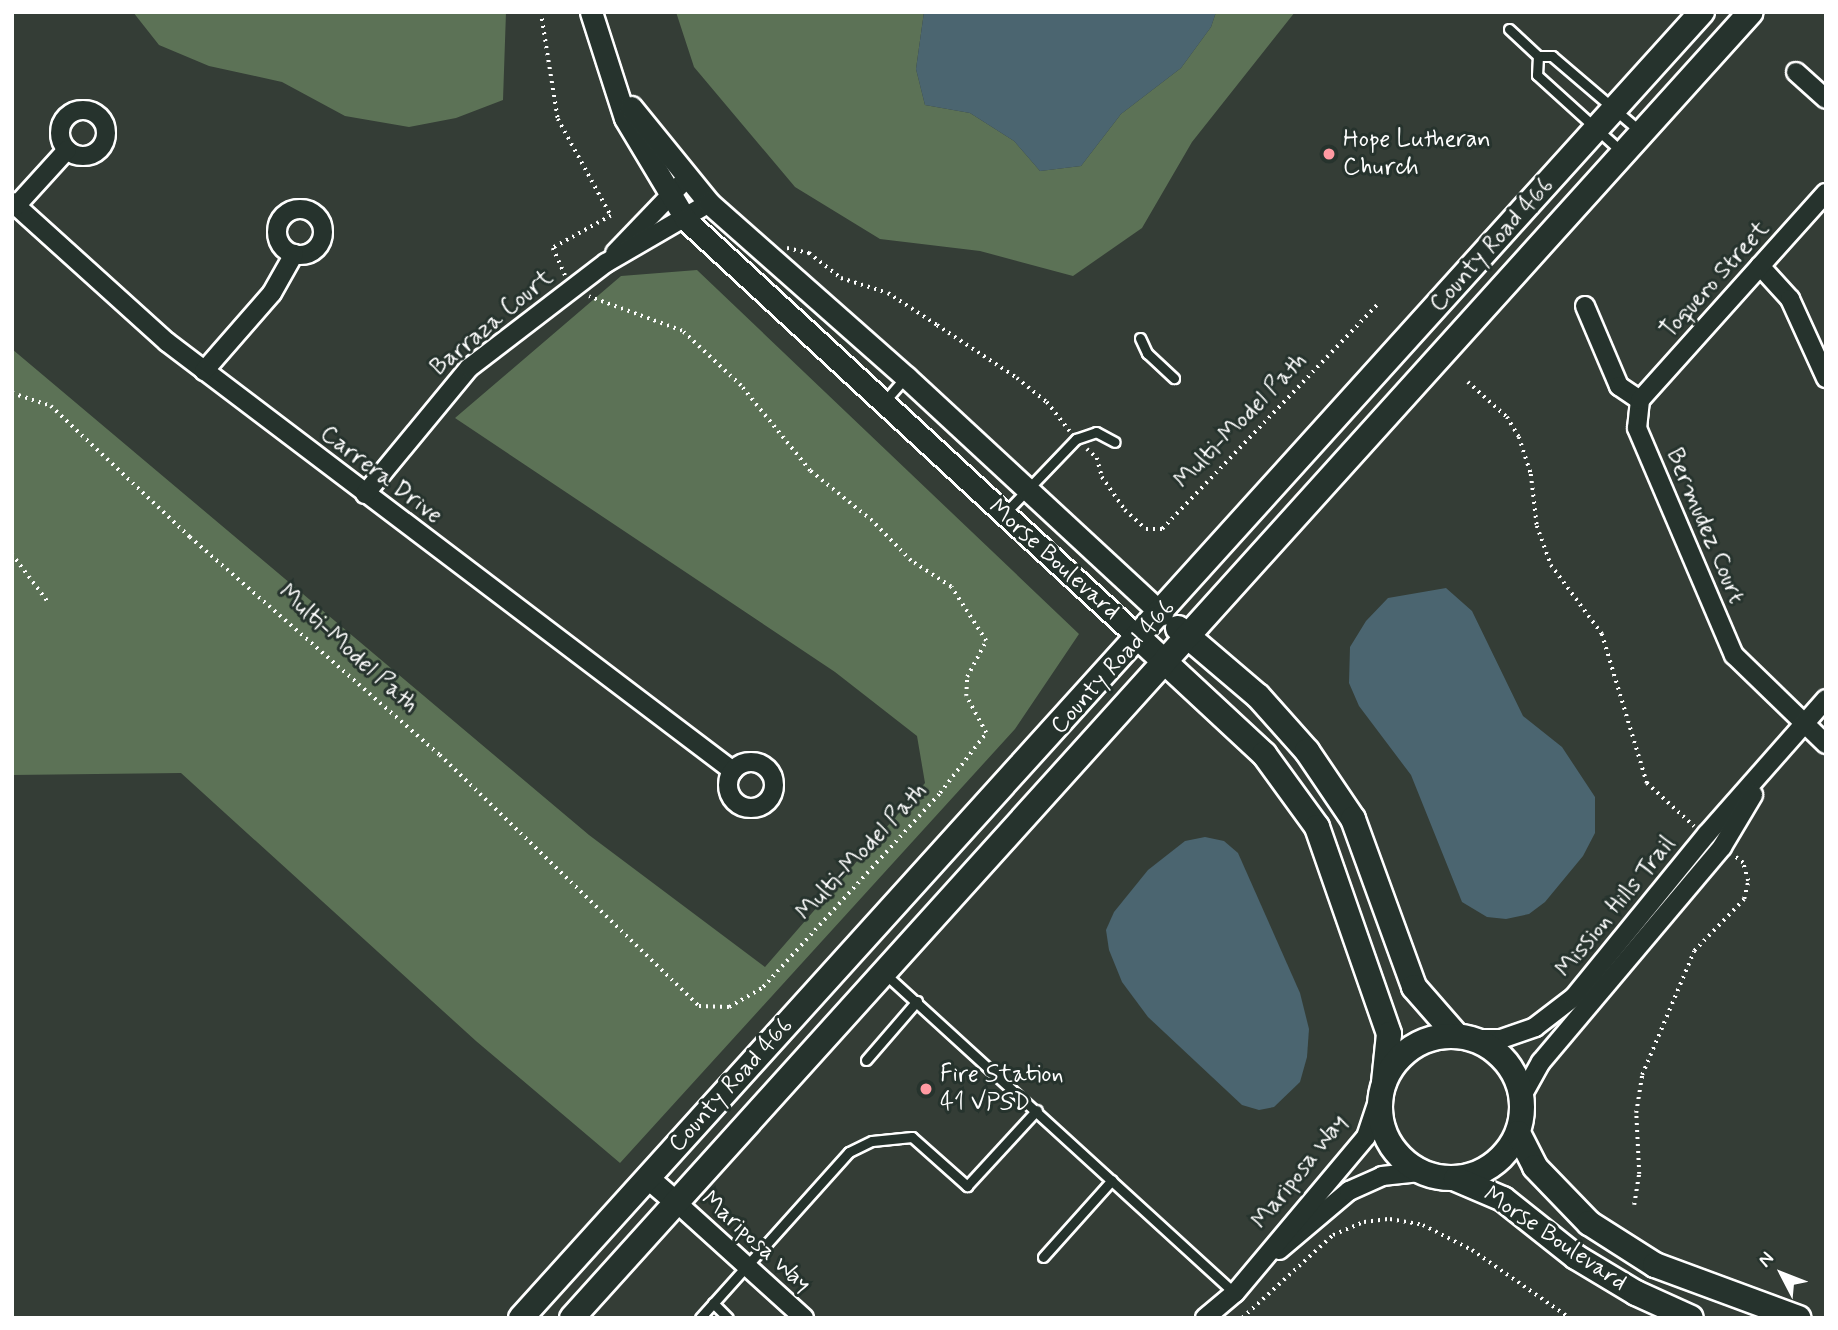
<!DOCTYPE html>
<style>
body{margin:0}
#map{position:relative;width:1838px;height:1330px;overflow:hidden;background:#343d36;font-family:Mynerve,sans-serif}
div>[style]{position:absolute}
.green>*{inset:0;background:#5c7256}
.water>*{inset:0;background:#4b6570}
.path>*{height:3.5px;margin-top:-1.75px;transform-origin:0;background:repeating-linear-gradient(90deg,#fff 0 2px,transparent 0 7px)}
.roads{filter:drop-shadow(2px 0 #fff) drop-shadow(-2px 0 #fff) drop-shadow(0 2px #fff) drop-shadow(0 -2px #fff)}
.service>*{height:9px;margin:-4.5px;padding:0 4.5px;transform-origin:4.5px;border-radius:4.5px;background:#26332d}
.minor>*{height:18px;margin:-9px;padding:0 9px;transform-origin:9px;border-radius:9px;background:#26332d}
.minor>.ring{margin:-9px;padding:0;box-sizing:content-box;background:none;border:18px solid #26332d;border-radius:50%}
.tertiary>*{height:21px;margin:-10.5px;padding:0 10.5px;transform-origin:10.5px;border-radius:10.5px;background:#26332d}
.secondary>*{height:24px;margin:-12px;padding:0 12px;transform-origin:12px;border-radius:12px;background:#26332d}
.secondary>.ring{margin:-12px;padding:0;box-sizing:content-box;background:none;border:24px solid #26332d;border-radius:50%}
.dots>*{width:19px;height:19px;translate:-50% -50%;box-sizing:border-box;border:4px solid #26332d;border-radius:50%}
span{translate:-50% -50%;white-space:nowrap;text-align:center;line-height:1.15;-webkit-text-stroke:6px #26332d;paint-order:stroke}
.poi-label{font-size:24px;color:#fff}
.left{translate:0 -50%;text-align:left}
.street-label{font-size:24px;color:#fff}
.frame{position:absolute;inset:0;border:14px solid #fff;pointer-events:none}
.north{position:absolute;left:1747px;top:1239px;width:70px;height:70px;-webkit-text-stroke:5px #26332d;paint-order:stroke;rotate:312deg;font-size:19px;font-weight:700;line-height:28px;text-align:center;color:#fff}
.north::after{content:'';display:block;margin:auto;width:24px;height:32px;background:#fff;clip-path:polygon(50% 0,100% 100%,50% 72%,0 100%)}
</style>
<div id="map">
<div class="green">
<i style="clip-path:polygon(133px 12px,506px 12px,503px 100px,456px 118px,409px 127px,345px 116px,282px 82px,209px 66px,159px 45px)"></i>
<i style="clip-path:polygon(676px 12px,924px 12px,916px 69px,925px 105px,970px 113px,1014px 141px,1040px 171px,1081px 166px,1121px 114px,1181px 68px,1211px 27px,1216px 12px,1295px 12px,1192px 142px,1142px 228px,1073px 276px,980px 251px,880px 239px,795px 187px,694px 67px)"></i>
<i style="clip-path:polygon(697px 270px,1079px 634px,1015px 729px,620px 1163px,476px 1041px,181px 773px,12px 775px,12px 349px,589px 835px,765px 967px,925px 783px,917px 736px,835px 672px,455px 418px,621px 276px)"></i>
</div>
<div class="water">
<i style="clip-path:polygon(924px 12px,1216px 12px,1211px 27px,1181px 68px,1121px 114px,1081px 166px,1040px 171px,1014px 141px,970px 113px,925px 105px,916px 69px)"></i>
<i style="clip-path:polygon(1446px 588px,1472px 611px,1523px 716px,1562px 747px,1595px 797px,1595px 833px,1583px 856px,1545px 902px,1529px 914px,1506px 919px,1487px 917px,1462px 902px,1411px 775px,1359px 706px,1349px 683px,1350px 647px,1366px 621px,1388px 598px)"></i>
<i style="clip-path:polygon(1205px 837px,1224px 841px,1238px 853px,1300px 993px,1309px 1029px,1307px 1057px,1300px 1082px,1274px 1107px,1259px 1110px,1242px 1105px,1148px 1017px,1122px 982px,1109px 950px,1106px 930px,1114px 912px,1148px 870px,1185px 841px)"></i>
</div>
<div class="path">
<i style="left:541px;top:12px;width:108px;rotate:81deg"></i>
<i style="left:558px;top:119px;width:111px;rotate:61.3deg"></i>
<i style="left:611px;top:216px;width:66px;rotate:151.1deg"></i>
<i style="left:553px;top:248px;width:30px;rotate:66deg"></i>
<i style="left:787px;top:248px;width:23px;rotate:13deg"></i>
<i style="left:809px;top:253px;width:41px;rotate:38deg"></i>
<i style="left:841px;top:278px;width:49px;rotate:17.7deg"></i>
<i style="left:888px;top:293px;width:59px;rotate:33.1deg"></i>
<i style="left:937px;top:325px;width:96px;rotate:33.5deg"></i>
<i style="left:1017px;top:378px;width:38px;rotate:39deg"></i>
<i style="left:1047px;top:402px;width:37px;rotate:52deg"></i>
<i style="left:1468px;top:382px;width:52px;rotate:41.9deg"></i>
<i style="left:1507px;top:417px;width:23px;rotate:59deg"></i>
<i style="left:1519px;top:437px;width:39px;rotate:72deg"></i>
<i style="left:1531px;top:474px;width:52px;rotate:83.4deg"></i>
<i style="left:1537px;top:526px;width:41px;rotate:70.3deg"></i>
<i style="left:1551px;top:565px;width:86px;rotate:53.5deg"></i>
<i style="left:1602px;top:634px;width:156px;rotate:73.2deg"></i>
<i style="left:1647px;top:783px;width:64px;rotate:42.5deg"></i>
<i style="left:12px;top:393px;width:41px;rotate:18.4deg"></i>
<i style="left:51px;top:406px;width:191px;rotate:43.3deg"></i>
<i style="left:190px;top:537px;width:332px;rotate:41.1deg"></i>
<i style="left:440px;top:755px;width:361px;rotate:44.1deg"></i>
<i style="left:699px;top:1006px;width:30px;rotate:2deg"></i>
<i style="left:729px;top:1007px;width:39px;rotate:-30deg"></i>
<i style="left:763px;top:987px;width:263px;rotate:-47.6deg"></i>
<i style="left:940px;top:793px;width:76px;rotate:-52.5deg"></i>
<i style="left:986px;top:733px;width:42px;rotate:-118.4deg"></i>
<i style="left:966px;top:696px;width:19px;rotate:-87deg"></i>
<i style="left:967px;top:677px;width:41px;rotate:-62.2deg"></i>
<i style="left:986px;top:641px;width:64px;rotate:-122.9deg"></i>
<i style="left:951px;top:587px;width:48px;rotate:-147deg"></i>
<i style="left:911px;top:561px;width:56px;rotate:-134.3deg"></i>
<i style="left:872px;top:521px;width:80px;rotate:-141.1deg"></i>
<i style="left:810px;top:471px;width:109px;rotate:-129.1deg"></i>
<i style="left:741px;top:386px;width:81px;rotate:-137deg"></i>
<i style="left:682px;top:331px;width:99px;rotate:-159.9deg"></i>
<i style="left:1087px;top:449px;width:13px;rotate:42deg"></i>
<i style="left:1097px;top:458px;width:20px;rotate:75deg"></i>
<i style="left:1102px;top:477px;width:40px;rotate:55.1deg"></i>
<i style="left:1125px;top:510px;width:28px;rotate:42deg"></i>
<i style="left:1146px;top:529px;width:16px"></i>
<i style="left:1162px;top:529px;width:310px;rotate:-46.2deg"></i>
<i style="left:12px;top:554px;width:60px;rotate:53.1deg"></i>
<i style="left:1634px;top:1205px;width:31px;rotate:-81deg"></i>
<i style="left:1639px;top:1174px;width:61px;rotate:-92.8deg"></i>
<i style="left:1636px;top:1113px;width:38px;rotate:-81deg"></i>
<i style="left:1642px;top:1075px;width:134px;rotate:-67.2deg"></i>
<i style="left:1694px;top:951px;width:72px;rotate:-46.1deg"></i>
<i style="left:1744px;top:899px;width:18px;rotate:-77deg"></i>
<i style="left:1748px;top:881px;width:19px;rotate:-106deg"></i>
<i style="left:1743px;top:863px;width:11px;rotate:-142deg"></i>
<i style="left:1242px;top:1318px;width:123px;rotate:-42.4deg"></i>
<i style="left:1333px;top:1235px;width:34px;rotate:-23deg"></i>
<i style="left:1364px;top:1222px;width:26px;rotate:-7deg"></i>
<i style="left:1390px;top:1219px;width:34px;rotate:10deg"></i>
<i style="left:1423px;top:1225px;width:55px;rotate:27deg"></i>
<i style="left:1472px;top:1250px;width:119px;rotate:34.8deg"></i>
</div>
<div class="roads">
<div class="service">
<i style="left:1509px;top:29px;width:40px;rotate:43deg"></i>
<i style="left:1538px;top:56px;width:14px"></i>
<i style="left:1552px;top:56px;width:117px;rotate:40.5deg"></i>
<i style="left:1538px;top:56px;width:19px;rotate:93deg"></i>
<i style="left:1537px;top:75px;width:116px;rotate:42.2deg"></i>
<i style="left:1140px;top:338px;width:17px;rotate:65deg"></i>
<i style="left:1147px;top:353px;width:37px;rotate:43deg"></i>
<i style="left:884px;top:402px;width:32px;rotate:-49deg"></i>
<i style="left:1005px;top:513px;width:103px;rotate:-46.2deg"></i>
<i style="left:1076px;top:439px;width:21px;rotate:-19deg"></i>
<i style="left:1096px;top:432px;width:21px;rotate:28deg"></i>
<i style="left:884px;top:973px;width:475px;rotate:42.4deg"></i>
<i style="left:866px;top:1060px;width:78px;rotate:-49.2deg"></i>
<i style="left:1043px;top:1257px;width:103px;rotate:-48.1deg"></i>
<i style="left:713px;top:1303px;width:21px;rotate:45deg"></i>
<i style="left:700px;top:1318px;width:223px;rotate:-48.1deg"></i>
<i style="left:849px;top:1152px;width:25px;rotate:-26deg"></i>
<i style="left:872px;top:1141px;width:40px;rotate:-5.7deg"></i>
<i style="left:912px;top:1137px;width:74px;rotate:41.7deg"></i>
<i style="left:967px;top:1186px;width:103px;rotate:-47.4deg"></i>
</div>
<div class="minor">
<i style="left:1796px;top:72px;width:40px;rotate:42deg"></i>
<i class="ring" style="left:60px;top:110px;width:28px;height:28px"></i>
<i style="left:12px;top:202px;width:209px;rotate:42.1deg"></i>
<i style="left:167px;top:342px;width:710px;rotate:37.16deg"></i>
<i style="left:16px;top:206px;width:76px;rotate:-47.7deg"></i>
<i class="ring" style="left:277px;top:209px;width:28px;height:28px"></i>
<i style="left:615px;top:253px;width:104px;rotate:-46.2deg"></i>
<i style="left:1760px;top:266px;width:45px;rotate:47.7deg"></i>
<i style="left:1790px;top:299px;width:87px;rotate:65.5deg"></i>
<i style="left:1585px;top:306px;width:87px;rotate:67deg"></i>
<i style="left:1619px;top:386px;width:25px;rotate:34deg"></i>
<i style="left:1640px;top:400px;width:28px;rotate:96deg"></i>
<i style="left:1637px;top:428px;width:247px;rotate:66.9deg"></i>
<i style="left:1734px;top:655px;width:128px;rotate:44.1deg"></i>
<i style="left:204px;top:371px;width:103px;rotate:-48.9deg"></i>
<i style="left:272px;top:293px;width:45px;rotate:-60.6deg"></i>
<i style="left:1640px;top:400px;width:278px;rotate:-48.1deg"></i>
<i style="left:365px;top:494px;width:163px;rotate:-50.5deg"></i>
<i style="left:469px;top:368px;width:173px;rotate:-37.5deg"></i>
<i style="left:606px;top:263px;width:119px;rotate:-30.2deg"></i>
<i class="ring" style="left:728px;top:762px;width:28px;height:28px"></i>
<i style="left:1474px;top:1039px;width:27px"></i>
<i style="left:1501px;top:1039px;width:36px;rotate:-19deg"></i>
<i style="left:1535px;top:1027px;width:49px;rotate:-37.6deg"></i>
<i style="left:1574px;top:997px;width:210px;rotate:-50.8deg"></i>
<i style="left:1707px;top:834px;width:180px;rotate:-48.6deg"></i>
<i style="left:1522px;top:1096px;width:39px;rotate:-61deg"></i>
<i style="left:1541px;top:1062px;width:281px;rotate:-49.9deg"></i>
<i style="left:1722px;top:847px;width:61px;rotate:-59.2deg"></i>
<i style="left:676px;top:1202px;width:173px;rotate:42.2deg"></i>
<i style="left:1279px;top:1250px;width:92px;rotate:-40.1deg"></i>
<i style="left:1349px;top:1191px;width:36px;rotate:-24deg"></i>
<i style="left:1382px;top:1176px;width:38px;rotate:-6deg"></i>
<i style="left:1205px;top:1318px;width:39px;rotate:-40deg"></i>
<i style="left:1235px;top:1293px;width:204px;rotate:-50deg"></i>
<i style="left:1366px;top:1137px;width:44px;rotate:-71.6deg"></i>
</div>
<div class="tertiary">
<i style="left:591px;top:12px;width:111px;rotate:72.2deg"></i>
<i style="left:625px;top:118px;width:119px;rotate:59.1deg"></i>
<i style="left:686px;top:220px;width:616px;rotate:42.7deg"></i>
<i style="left:631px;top:107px;width:124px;rotate:50.9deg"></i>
<i style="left:709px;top:203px;width:263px;rotate:41.5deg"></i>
<i style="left:906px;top:377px;width:349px;rotate:42.8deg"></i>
<i style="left:647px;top:1177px;width:38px;rotate:41deg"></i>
</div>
<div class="secondary">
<i style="left:1178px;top:628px;width:105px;rotate:40.4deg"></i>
<i style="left:1258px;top:696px;width:74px;rotate:48.3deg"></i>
<i style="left:1307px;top:751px;width:82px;rotate:55.9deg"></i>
<i style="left:1353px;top:819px;width:179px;rotate:70deg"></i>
<i style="left:1414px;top:987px;width:64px;rotate:48.8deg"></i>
<i style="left:1139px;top:638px;width:171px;rotate:42.9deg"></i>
<i style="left:1264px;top:754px;width:90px;rotate:54deg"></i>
<i style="left:1317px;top:827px;width:219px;rotate:70.8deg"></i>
<i style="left:1389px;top:1034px;width:48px;rotate:95.9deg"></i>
<i class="ring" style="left:1380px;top:1036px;width:118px;height:118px"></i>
<i style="left:1518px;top:1133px;width:38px;rotate:63deg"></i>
<i style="left:1535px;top:1167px;width:78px;rotate:46deg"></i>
<i style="left:1589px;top:1223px;width:78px;rotate:32.5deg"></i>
<i style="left:1655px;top:1265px;width:153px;rotate:20.3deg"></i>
<i style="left:1456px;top:1179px;width:51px;rotate:23.1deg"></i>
<i style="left:1503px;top:1199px;width:93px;rotate:38.5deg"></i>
<i style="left:1576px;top:1257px;width:70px;rotate:31deg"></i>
<i style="left:1636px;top:1293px;width:60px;rotate:24.4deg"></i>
<i style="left:521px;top:1318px;width:1761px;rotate:-47.88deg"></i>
<i style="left:572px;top:1318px;width:1759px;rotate:-47.93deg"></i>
</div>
</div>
<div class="dots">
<i style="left:1329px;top:154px;background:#ff9aa2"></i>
<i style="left:926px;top:1089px;background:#ff9aa2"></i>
</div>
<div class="poi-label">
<span class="left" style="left:1343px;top:154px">Hope Lutheran<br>Church</span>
<span class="left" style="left:940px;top:1089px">Fire Station<br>41 VPSD</span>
</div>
<div class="street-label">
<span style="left:1492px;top:245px;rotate:-48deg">County Road 466</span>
<span style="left:1715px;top:280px;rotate:-48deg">Toquero Street</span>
<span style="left:492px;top:323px;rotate:-40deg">Barraza Court</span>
<span style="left:1241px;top:421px;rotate:-46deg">Multi-Model Path</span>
<span style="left:381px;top:475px;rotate:37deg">Carrera Drive</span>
<span style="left:1705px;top:526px;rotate:67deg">Bermudez Court</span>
<span style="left:1054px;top:560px;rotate:42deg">Morse Boulevard</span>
<span style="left:348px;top:649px;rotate:42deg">Multi-Model Path</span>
<span style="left:1113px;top:667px;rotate:-48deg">County Road 466</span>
<span style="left:862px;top:852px;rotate:-47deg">Multi-Model Path</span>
<span style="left:1616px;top:907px;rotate:-51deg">Mission Hills Trail</span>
<span style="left:731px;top:1085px;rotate:-48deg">County Road 466</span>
<span style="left:1300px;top:1172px;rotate:-52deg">Mariposa Way</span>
<span style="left:1555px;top:1239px;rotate:34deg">Morse Boulevard</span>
<span style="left:756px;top:1242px;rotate:42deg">Mariposa Way</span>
</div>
<div class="frame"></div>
<div class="north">N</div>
</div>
